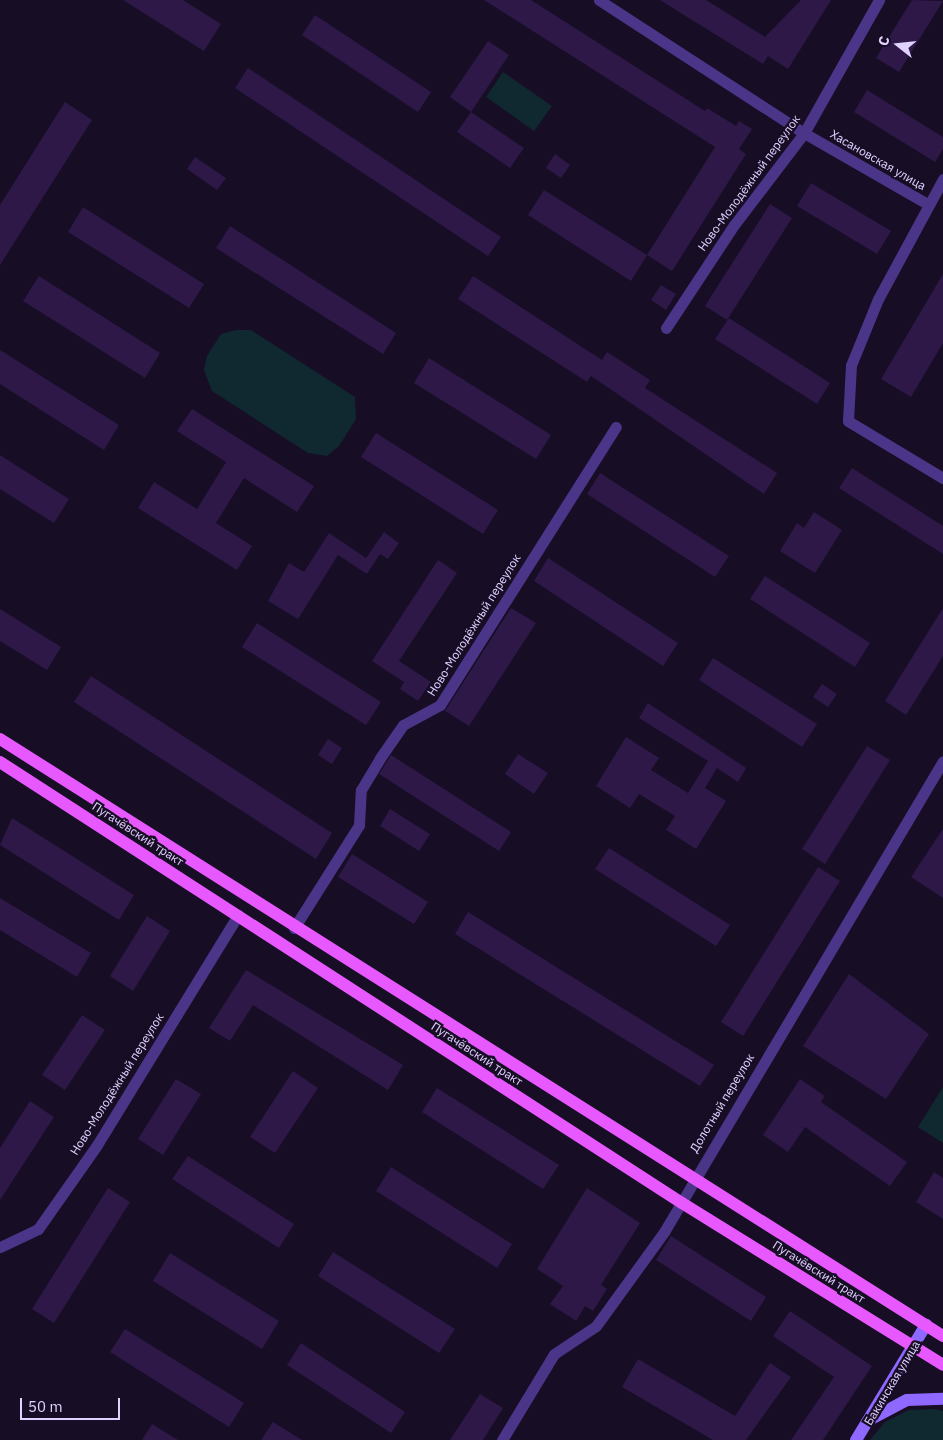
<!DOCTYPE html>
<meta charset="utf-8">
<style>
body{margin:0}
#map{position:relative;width:943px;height:1440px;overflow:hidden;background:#170d25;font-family:"IBM Plex Sans",sans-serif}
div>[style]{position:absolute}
.green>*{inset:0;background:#102930}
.building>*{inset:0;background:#2d1848}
.minor>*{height:11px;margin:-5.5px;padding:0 5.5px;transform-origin:5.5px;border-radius:5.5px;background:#4b3588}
.secondary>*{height:12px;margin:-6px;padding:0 6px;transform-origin:6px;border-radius:6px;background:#8f68ff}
.primary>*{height:12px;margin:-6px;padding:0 6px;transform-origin:6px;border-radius:6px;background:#e858ff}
span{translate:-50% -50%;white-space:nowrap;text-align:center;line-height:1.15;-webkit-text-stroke:4.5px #170d25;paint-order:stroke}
.street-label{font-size:12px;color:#e1d1ff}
.north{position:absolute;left:873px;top:20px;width:50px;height:50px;-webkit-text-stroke:4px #170d25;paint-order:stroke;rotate:286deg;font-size:14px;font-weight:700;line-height:20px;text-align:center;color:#e1d1ff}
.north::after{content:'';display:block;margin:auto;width:18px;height:22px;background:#e1d1ff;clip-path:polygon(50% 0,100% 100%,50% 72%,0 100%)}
.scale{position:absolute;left:20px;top:1398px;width:100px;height:22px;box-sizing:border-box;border:2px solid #e1d1ff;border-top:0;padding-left:6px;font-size:15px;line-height:18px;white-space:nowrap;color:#e1d1ff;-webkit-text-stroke:4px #170d25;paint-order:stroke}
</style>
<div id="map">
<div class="green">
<i style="clip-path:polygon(503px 72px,552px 106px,534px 131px,486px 97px)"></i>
<i style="clip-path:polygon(236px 330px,251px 330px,355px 397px,356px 419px,339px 446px,327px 456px,308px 453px,212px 391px,204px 370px,207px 356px,221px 334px)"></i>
<i style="clip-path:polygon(943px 1087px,943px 1143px,918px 1127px)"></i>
<i style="clip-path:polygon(935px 1409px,943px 1411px,943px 1440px,870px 1440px,885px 1422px,909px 1410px)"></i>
</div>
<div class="building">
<i style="clip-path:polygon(123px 0,183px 0,221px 24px,204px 51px)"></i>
<i style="clip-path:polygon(484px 0,531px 0,705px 111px,707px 108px,736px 126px,739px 121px,752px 129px,739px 149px,746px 154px,672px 271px,647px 255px,715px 147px)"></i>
<i style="clip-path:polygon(660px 0,706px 0,765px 37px,801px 0,831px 0,788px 69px,768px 56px,763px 64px)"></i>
<i style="clip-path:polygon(912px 0,943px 1px,899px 72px,876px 58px)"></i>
<i style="clip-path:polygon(315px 15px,431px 92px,418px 112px,302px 35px)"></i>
<i style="clip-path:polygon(488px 41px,509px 55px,471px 112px,450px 97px)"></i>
<i style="clip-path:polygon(248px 68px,501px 237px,488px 256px,235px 88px)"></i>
<i style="clip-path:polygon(867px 90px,943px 137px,943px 149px,935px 162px,854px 112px)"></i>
<i style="clip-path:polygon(65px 102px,92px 120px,0 265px,0 205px)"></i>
<i style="clip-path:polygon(471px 112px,524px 148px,510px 168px,457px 132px)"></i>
<i style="clip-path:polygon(555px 154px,570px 165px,561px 178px,546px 168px)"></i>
<i style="clip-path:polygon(195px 157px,226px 178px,217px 190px,187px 169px)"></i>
<i style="clip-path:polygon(811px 183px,891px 231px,877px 254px,797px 206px)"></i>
<i style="clip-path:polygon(544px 190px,647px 255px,631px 281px,528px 215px)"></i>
<i style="clip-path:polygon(770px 204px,792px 218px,727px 320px,705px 306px)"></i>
<i style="clip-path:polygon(83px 207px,204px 284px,189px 308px,68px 232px)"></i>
<i style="clip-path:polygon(230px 226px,396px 333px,383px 354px,216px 248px)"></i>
<i style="clip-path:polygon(943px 274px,943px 343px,911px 397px,881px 379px)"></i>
<i style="clip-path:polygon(39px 276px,160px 353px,145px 378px,23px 301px)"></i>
<i style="clip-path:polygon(473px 276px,602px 360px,607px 352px,650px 380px,645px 388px,777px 473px,764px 494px,591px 376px,587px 382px,458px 299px)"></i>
<i style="clip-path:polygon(661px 285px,676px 294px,666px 310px,651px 300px)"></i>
<i style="clip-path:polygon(729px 318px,830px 383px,817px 404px,715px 339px)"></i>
<i style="clip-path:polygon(0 350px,119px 425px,104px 450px,0 384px)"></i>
<i style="clip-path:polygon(429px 358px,551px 435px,536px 459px,414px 383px)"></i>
<i style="clip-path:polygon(192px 409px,314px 486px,297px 512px,244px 478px,216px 523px,252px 546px,237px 570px,138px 508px,154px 482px,197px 509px,226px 462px,177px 431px)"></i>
<i style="clip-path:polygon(376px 433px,498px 510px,483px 534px,361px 457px)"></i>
<i style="clip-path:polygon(0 455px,69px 499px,54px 523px,0 489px)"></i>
<i style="clip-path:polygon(852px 468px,943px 526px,943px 554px,839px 488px)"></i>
<i style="clip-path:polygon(600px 473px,729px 556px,715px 577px,587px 494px)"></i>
<i style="clip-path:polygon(814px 512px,842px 530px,815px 573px,780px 551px,797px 523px,804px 528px)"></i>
<i style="clip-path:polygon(384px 532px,399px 543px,388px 559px,380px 554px,367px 574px,338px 555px,298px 619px,268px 601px,289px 563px,304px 572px,329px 533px,366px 558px)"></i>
<i style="clip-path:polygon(548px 558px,678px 643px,663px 666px,534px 581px)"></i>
<i style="clip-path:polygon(438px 560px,457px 573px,399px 661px,431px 682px,418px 701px,400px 689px,404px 682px,372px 661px)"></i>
<i style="clip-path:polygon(765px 576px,870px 643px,855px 667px,750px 599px)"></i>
<i style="clip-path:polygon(511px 608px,536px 623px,469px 726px,445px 711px)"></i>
<i style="clip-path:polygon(943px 608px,943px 656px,906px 715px,885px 701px)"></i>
<i style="clip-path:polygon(0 609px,61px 647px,47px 670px,0 641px)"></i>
<i style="clip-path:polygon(257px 623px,381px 702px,366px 725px,242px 647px)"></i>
<i style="clip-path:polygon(713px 658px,817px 724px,802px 747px,699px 680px)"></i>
<i style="clip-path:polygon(91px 676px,332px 833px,316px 859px,74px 702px)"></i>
<i style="clip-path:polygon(822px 684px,837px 694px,828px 707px,813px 697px)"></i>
<i style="clip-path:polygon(648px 703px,746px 768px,738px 782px,717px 768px,705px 788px,726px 801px,696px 849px,666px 830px,675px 816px,639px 794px,630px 808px,596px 786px,626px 737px,659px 758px,651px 770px,688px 793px,708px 761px,639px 718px)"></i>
<i style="clip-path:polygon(328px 739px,342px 748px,332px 764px,318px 755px)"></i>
<i style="clip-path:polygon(867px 746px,890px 760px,825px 864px,802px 849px)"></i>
<i style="clip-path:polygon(518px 754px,548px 773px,534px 794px,505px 774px)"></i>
<i style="clip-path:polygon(391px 755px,511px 832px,499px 851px,379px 774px)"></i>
<i style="clip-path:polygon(390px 809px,430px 834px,419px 851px,380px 826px)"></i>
<i style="clip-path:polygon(12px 818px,134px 895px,119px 920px,0 845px)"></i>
<i style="clip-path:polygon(943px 829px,943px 898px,911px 877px)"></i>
<i style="clip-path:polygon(609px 848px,730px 925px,716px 946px,595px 869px)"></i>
<i style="clip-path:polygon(352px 854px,428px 902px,414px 924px,338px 877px)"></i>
<i style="clip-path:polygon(818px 867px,840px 881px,743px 1036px,721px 1022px)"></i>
<i style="clip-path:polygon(0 898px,91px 953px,77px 977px,0 930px)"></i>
<i style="clip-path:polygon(468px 912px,714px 1065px,700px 1086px,455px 934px)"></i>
<i style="clip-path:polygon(147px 916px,170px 931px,133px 991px,110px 976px)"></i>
<i style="clip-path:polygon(246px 970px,403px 1065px,388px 1090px,253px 1005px,230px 1041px,209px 1028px)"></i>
<i style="clip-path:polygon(849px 974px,929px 1034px,886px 1099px,803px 1046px)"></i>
<i style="clip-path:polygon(82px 1015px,105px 1030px,65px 1090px,42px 1075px)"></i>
<i style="clip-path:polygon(293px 1071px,318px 1088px,275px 1153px,250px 1137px)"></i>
<i style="clip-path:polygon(176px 1079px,201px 1094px,163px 1155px,138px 1139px)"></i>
<i style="clip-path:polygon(800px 1079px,825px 1096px,821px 1102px,907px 1162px,890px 1186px,805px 1127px,788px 1152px,763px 1135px)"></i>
<i style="clip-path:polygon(437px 1088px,559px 1165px,543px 1189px,422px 1112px)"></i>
<i style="clip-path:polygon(30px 1101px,54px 1117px,0 1200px,0 1148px)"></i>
<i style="clip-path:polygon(188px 1156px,294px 1224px,279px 1248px,172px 1179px)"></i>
<i style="clip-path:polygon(391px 1167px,512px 1244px,497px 1268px,376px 1191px)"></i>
<i style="clip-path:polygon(934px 1172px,943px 1178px,943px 1219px,916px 1202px)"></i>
<i style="clip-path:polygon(108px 1188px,130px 1202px,54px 1323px,32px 1309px)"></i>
<i style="clip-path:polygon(587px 1188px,640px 1223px,601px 1285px,607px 1289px,593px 1311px,585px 1306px,576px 1321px,550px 1304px,563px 1286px,537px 1269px)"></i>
<i style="clip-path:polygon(671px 1236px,766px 1297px,751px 1321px,656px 1260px)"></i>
<i style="clip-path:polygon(333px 1252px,455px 1329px,439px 1353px,318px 1276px)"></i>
<i style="clip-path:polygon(170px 1253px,279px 1321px,262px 1349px,153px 1281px)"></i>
<i style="clip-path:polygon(790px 1311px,872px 1366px,823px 1440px,791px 1440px,834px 1377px,773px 1336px)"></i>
<i style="clip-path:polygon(125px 1329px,244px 1403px,229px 1427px,110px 1352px)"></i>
<i style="clip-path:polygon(301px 1343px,405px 1412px,391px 1433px,287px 1365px)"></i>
<i style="clip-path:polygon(638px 1359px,735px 1416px,770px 1363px,791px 1377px,746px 1440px,713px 1440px,622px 1387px)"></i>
<i style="clip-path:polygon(480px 1394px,503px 1408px,483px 1440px,450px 1440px)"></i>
<i style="clip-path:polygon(273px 1422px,302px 1440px,261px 1440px)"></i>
<i style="clip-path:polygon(152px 1424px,178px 1440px,142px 1440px)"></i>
</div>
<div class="minor">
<i style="left:599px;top:0;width:244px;rotate:33deg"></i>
<i style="left:804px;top:133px;width:144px;rotate:29.9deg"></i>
<i style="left:943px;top:179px;width:136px;rotate:118.4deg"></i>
<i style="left:878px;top:299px;width:71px;rotate:112.2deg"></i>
<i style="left:851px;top:365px;width:56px;rotate:93.1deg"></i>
<i style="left:848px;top:421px;width:111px;rotate:31deg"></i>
<i style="left:666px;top:328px;width:123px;rotate:-56.6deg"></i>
<i style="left:734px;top:225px;width:116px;rotate:-52.7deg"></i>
<i style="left:804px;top:133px;width:153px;rotate:-60.6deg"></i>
<i style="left:294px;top:928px;width:122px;rotate:-57.7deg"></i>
<i style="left:359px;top:825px;width:35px;rotate:-87deg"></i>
<i style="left:361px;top:790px;width:37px;rotate:-59deg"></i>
<i style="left:380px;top:758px;width:40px;rotate:-55.1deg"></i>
<i style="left:403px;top:725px;width:42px;rotate:-28.4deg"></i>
<i style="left:440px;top:705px;width:329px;rotate:-57.7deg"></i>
<i style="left:0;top:1247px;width:42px;rotate:-25.3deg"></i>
<i style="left:38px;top:1229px;width:103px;rotate:-54.9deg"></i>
<i style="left:97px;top:1145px;width:270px;rotate:-58.5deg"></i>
<i style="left:502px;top:1440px;width:100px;rotate:-58.8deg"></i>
<i style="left:554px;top:1354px;width:50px;rotate:-33.7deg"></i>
<i style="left:596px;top:1326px;width:116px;rotate:-54.1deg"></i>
<i style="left:664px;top:1232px;width:547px;rotate:-59.36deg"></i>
</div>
<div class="secondary">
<i style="left:873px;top:1418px;width:38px;rotate:-28deg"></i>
<i style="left:907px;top:1400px;width:36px;rotate:-2deg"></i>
<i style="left:856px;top:1440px;width:135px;rotate:-58.7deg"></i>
</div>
<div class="primary">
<i style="left:0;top:739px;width:1116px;rotate:32.34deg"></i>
<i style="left:0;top:762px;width:812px;rotate:32.89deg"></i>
<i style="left:682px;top:1203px;width:307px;rotate:31.8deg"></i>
</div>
<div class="street-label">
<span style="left:878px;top:160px;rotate:30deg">Хасановская улица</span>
<span style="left:749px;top:183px;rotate:-54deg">Ново-Молодёжный переулок</span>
<span style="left:474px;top:625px;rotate:-58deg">Ново-Молодёжный переулок</span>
<span style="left:138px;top:834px;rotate:33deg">Пугачёвский тракт</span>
<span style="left:477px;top:1054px;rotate:33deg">Пугачёвский тракт</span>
<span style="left:117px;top:1084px;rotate:-58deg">Ново-Молодёжный переулок</span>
<span style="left:722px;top:1103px;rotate:-59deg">Долотный переулок</span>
<span style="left:819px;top:1272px;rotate:32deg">Пугачёвский тракт</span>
<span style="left:892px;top:1383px;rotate:-59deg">Бакинская улица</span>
</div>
<div class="north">С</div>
<div class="scale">50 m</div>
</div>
